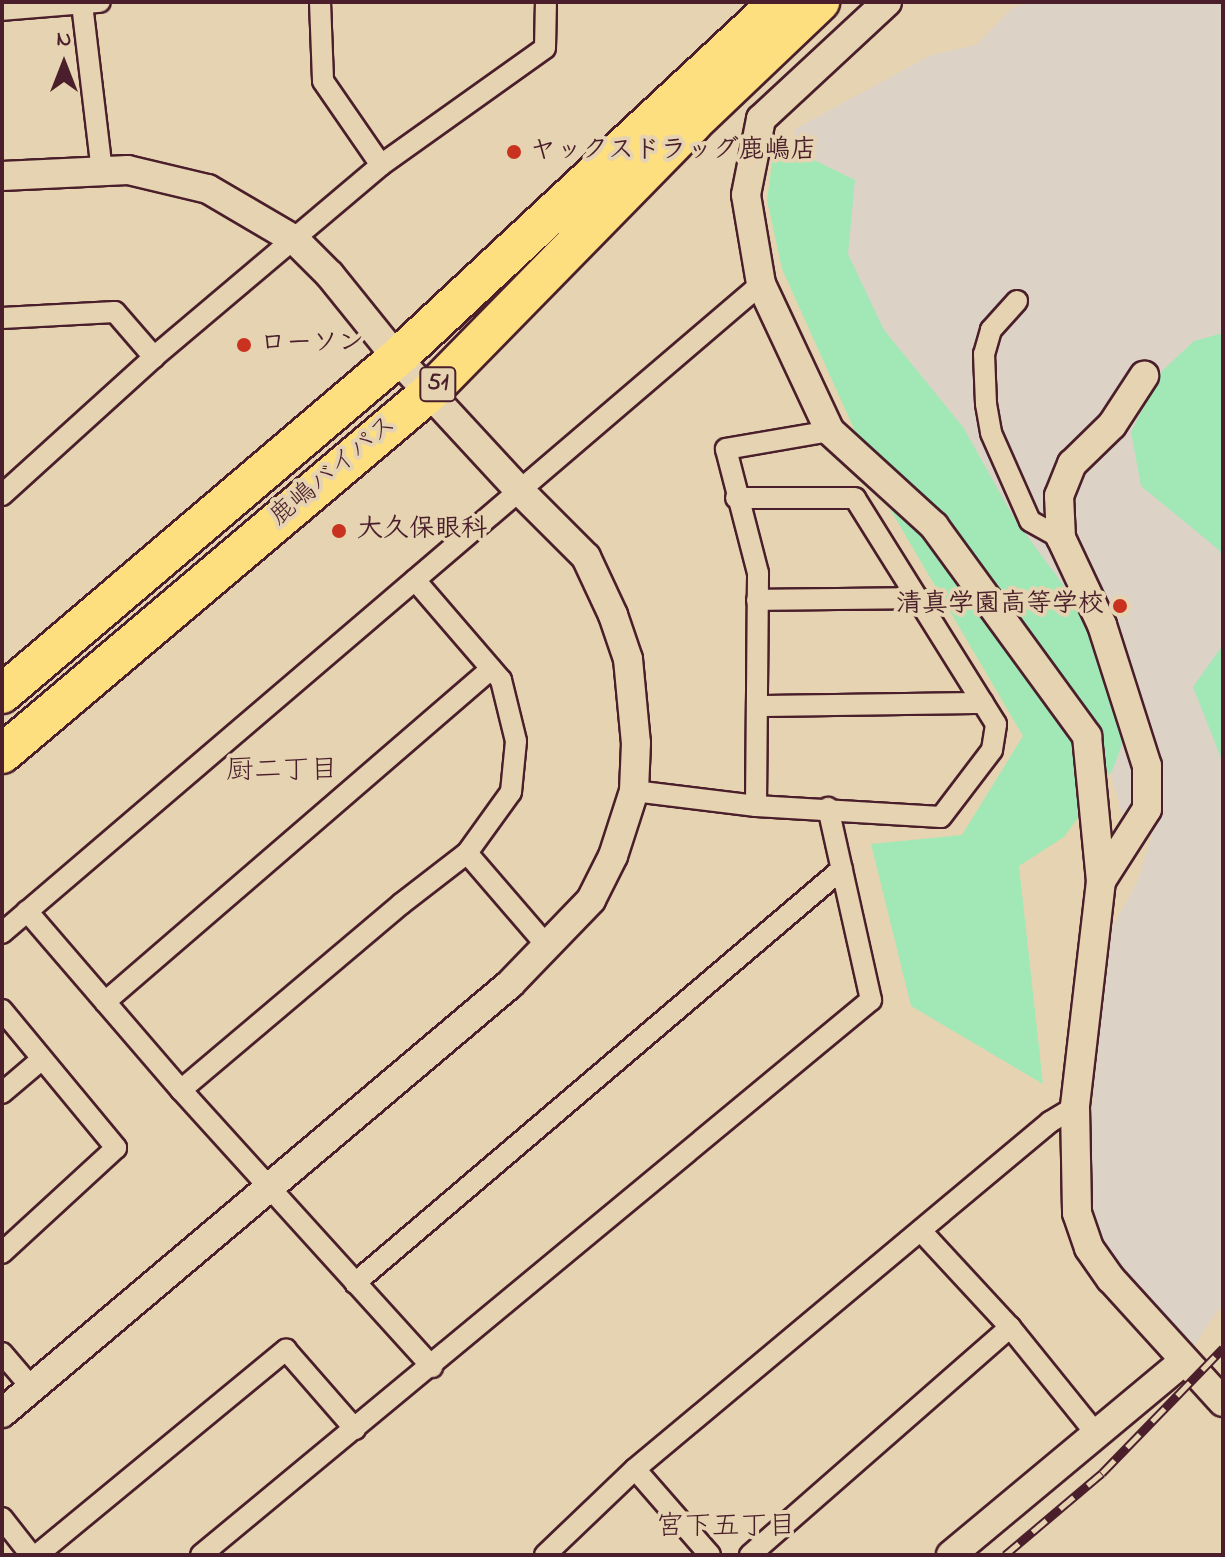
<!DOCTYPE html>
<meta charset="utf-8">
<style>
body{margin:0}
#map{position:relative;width:1225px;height:1557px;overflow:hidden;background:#e6d3b1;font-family:"Indie Flower","Klee One",sans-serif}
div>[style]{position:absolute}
.built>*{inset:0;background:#dcd2c6}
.green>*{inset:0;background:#a2e8b6}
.roads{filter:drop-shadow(2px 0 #4a1f2b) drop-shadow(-2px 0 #4a1f2b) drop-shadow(0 2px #4a1f2b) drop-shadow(0 -2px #4a1f2b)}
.street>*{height:20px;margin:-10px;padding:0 10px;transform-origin:10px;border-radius:10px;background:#e6d3b1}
.secondary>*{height:28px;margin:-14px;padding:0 14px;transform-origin:14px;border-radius:14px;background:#e6d3b1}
.highway>*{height:38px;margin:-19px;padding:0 19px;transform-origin:19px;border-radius:19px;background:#fedf80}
.rail>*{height:9px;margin-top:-4.5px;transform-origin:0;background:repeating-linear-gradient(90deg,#e6d3b1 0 18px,#4a1f2b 0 36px);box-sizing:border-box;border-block:2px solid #4a1f2b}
.dots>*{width:22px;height:22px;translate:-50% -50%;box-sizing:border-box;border:4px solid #e6d3b1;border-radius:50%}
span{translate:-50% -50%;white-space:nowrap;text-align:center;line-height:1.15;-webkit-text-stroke:8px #e6d3b1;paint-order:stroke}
.shield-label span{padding:2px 6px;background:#e6d3b1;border:2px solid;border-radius:6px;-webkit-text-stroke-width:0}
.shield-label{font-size:24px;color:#4a1f2b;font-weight:700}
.poi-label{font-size:26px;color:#4a1f2b;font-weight:700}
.left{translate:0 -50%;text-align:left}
.right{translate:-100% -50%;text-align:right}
.street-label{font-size:26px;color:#4a1f2b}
.neighbourhood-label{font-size:28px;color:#4a1f2b}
.frame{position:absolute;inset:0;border:4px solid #4a1f2b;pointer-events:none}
.north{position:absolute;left:24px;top:24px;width:80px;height:80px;-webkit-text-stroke:6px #e6d3b1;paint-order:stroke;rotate:0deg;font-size:22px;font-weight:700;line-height:32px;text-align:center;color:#4a1f2b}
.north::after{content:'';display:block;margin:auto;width:28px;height:36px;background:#4a1f2b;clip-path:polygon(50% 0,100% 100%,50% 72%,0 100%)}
</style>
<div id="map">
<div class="built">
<i style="clip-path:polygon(1029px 2px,1223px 2px,1223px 1303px,1183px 1362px,1115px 1291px,1094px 1227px,1088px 1174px,1102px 946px,1138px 880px,1156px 821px,1122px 814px,1101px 738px,789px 202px,795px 129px,931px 55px,976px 45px,1011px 9px)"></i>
</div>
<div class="green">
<i style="clip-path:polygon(775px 141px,855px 180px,848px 254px,884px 330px,963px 427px,1014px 518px,1134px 681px,1137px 703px,1113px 769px,1064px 837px,1019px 866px,1043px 1084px,911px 1006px,871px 844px,962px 835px,1023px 736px,890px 509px,782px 269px,767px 200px)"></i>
<i style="clip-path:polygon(1223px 333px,1223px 558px,1219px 550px,1141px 486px,1131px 432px,1161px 372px,1194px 341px)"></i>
<i style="clip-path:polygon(1223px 645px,1223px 763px,1193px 687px)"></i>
</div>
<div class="roads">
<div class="street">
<i style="left:320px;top:2px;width:79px;rotate:87.8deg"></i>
<i style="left:323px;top:81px;width:102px;rotate:55.4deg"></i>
<i style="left:82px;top:4px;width:168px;rotate:83.2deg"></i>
<i style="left:2px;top:10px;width:98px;rotate:-4.7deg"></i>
<i style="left:1017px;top:301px;width:39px;rotate:132deg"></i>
<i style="left:991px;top:330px;width:25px;rotate:106deg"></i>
<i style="left:984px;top:354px;width:50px;rotate:87.7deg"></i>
<i style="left:986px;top:404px;width:29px;rotate:80deg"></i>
<i style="left:991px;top:433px;width:96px;rotate:66.1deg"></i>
<i style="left:1030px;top:521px;width:35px;rotate:29deg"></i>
<i style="left:2px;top:318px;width:113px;rotate:-3deg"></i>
<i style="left:115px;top:312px;width:60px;rotate:49.1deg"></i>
<i style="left:2px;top:495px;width:205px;rotate:-42.2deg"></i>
<i style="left:154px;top:357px;width:297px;rotate:-40.2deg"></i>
<i style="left:381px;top:165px;width:201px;rotate:-35.5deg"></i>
<i style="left:545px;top:48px;width:46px;rotate:-88.8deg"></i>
<i style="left:757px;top:600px;width:161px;rotate:-0.7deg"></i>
<i style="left:757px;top:706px;width:226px;rotate:-0.8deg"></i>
<i style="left:634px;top:791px;width:123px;rotate:7deg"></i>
<i style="left:756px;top:806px;width:185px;rotate:3.4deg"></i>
<i style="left:941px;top:817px;width:84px;rotate:-52.7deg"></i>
<i style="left:992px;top:750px;width:26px;rotate:-81deg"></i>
<i style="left:996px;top:724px;width:266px;rotate:-122deg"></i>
<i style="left:855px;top:498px;width:119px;rotate:180deg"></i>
<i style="left:756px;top:806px;width:233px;rotate:-89.5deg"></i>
<i style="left:758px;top:573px;width:128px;rotate:-104.5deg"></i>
<i style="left:726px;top:449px;width:106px;rotate:-9.8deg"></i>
<i style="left:467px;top:853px;width:123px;rotate:49.3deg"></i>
<i style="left:27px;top:911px;width:236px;rotate:49.3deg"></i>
<i style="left:181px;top:1090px;width:374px;rotate:47.8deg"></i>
<i style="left:2px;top:933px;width:999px;rotate:-40.53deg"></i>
<i style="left:105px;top:1002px;width:510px;rotate:-40.78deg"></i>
<i style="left:2px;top:1010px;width:179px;rotate:50.4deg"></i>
<i style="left:116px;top:1148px;width:155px;rotate:137.4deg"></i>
<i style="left:181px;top:1090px;width:288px;rotate:-40.2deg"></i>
<i style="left:401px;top:904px;width:83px;rotate:-37.7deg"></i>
<i style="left:467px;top:853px;width:75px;rotate:-54.2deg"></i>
<i style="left:511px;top:792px;width:51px;rotate:-84.4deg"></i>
<i style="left:516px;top:741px;width:63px;rotate:-103.8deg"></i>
<i style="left:501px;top:680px;width:132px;rotate:-130.7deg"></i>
<i style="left:2px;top:1093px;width:52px;rotate:-40.4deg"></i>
<i style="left:921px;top:1231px;width:131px;rotate:47.2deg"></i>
<i style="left:1010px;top:1327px;width:139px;rotate:51.1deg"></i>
<i style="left:355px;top:1283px;width:639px;rotate:-40.37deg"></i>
<i style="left:2px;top:1353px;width:46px;rotate:49.4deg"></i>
<i style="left:635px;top:1469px;width:114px;rotate:48.9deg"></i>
<i style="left:2px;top:1518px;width:47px;rotate:51.9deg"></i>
<i style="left:37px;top:1555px;width:323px;rotate:-39.5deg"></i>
<i style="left:286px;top:1350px;width:105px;rotate:48.9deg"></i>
<i style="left:201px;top:1555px;width:870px;rotate:-39.64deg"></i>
<i style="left:871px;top:1000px;width:197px;rotate:-102.6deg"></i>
<i style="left:545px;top:1555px;width:124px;rotate:-43.7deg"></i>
<i style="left:635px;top:1469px;width:541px;rotate:-39.9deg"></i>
<i style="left:1050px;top:1122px;width:29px;rotate:-31deg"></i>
<i style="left:750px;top:1555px;width:346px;rotate:-41.2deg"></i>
</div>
<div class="secondary">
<i style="left:887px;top:2px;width:172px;rotate:137.1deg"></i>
<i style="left:761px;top:119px;width:77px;rotate:101.2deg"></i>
<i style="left:746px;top:195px;width:90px;rotate:80.4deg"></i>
<i style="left:761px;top:284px;width:162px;rotate:64.9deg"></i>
<i style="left:830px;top:431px;width:141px;rotate:42.4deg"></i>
<i style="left:934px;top:526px;width:260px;rotate:53.9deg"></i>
<i style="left:1087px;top:736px;width:146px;rotate:84.5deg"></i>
<i style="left:1101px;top:881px;width:227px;rotate:96.6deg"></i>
<i style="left:1075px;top:1107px;width:106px;rotate:88.9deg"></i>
<i style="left:1077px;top:1213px;width:37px;rotate:71deg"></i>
<i style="left:1089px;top:1248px;width:38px;rotate:55deg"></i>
<i style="left:1111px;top:1279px;width:166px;rotate:47.7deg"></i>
<i style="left:2px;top:176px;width:126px;rotate:-2.7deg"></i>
<i style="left:128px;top:170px;width:82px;rotate:13.4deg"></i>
<i style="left:208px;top:189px;width:101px;rotate:30.4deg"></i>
<i style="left:295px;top:240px;width:49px;rotate:45deg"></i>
<i style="left:330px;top:275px;width:107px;rotate:51.1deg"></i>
<i style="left:397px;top:358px;width:178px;rotate:47.3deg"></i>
<i style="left:518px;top:489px;width:96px;rotate:45deg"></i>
<i style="left:586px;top:557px;width:64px;rotate:65deg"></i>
<i style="left:613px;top:615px;width:46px;rotate:71.2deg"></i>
<i style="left:628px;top:659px;width:84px;rotate:84.6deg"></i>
<i style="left:636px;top:743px;width:48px;rotate:92.4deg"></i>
<i style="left:634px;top:791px;width:68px;rotate:107.9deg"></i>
<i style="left:613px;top:856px;width:49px;rotate:116.6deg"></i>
<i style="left:591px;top:900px;width:117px;rotate:134deg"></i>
<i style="left:510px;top:984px;width:665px;rotate:139.82deg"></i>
<i style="left:1101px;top:881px;width:85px;rotate:-57.4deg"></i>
<i style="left:1147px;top:809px;width:43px;rotate:-90deg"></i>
<i style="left:1147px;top:766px;width:148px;rotate:-107.7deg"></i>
<i style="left:1102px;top:625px;width:96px;rotate:-115.2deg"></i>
<i style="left:1061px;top:538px;width:42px;rotate:-92.7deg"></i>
<i style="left:1059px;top:496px;width:35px;rotate:-68deg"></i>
<i style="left:1072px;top:464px;width:56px;rotate:-44.3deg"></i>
<i style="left:1112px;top:425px;width:59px;rotate:-56.9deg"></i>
<i style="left:951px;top:1555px;width:302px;rotate:-39.8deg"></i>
</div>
<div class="highway">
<i style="left:2px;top:694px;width:519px;rotate:-40.39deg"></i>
<i style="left:397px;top:358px;width:522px;rotate:-42.98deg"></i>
<i style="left:2px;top:754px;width:561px;rotate:-40.22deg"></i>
<i style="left:430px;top:392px;width:375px;rotate:-45.6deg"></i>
<i style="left:692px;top:124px;width:177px;rotate:-43.6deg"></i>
</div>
</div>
<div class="rail">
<i style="left:1005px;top:1555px;width:127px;rotate:-40.2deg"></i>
<i style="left:1102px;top:1473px;width:174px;rotate:-45.9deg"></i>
</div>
<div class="dots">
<i style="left:514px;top:152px;background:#c8321e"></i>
<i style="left:244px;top:345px;background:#c8321e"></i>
<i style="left:339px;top:531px;background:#c8321e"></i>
<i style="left:1120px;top:606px;background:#c8321e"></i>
</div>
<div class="shield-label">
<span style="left:438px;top:384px">51</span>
</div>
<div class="poi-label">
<span class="left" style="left:530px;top:152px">ヤックスドラッグ鹿嶋店</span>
<span class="left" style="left:260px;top:345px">ローソン</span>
<span class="left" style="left:357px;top:531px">大久保眼科</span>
<span class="right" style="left:1104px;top:606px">清真学園高等学校</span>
</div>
<div class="street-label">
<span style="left:334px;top:472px;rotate:-40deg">鹿嶋バイパス</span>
</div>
<div class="neighbourhood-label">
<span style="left:282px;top:772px">厨二丁目</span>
<span style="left:726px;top:1528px">宮下五丁目</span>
</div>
<div class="frame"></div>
<div class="north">N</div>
</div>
